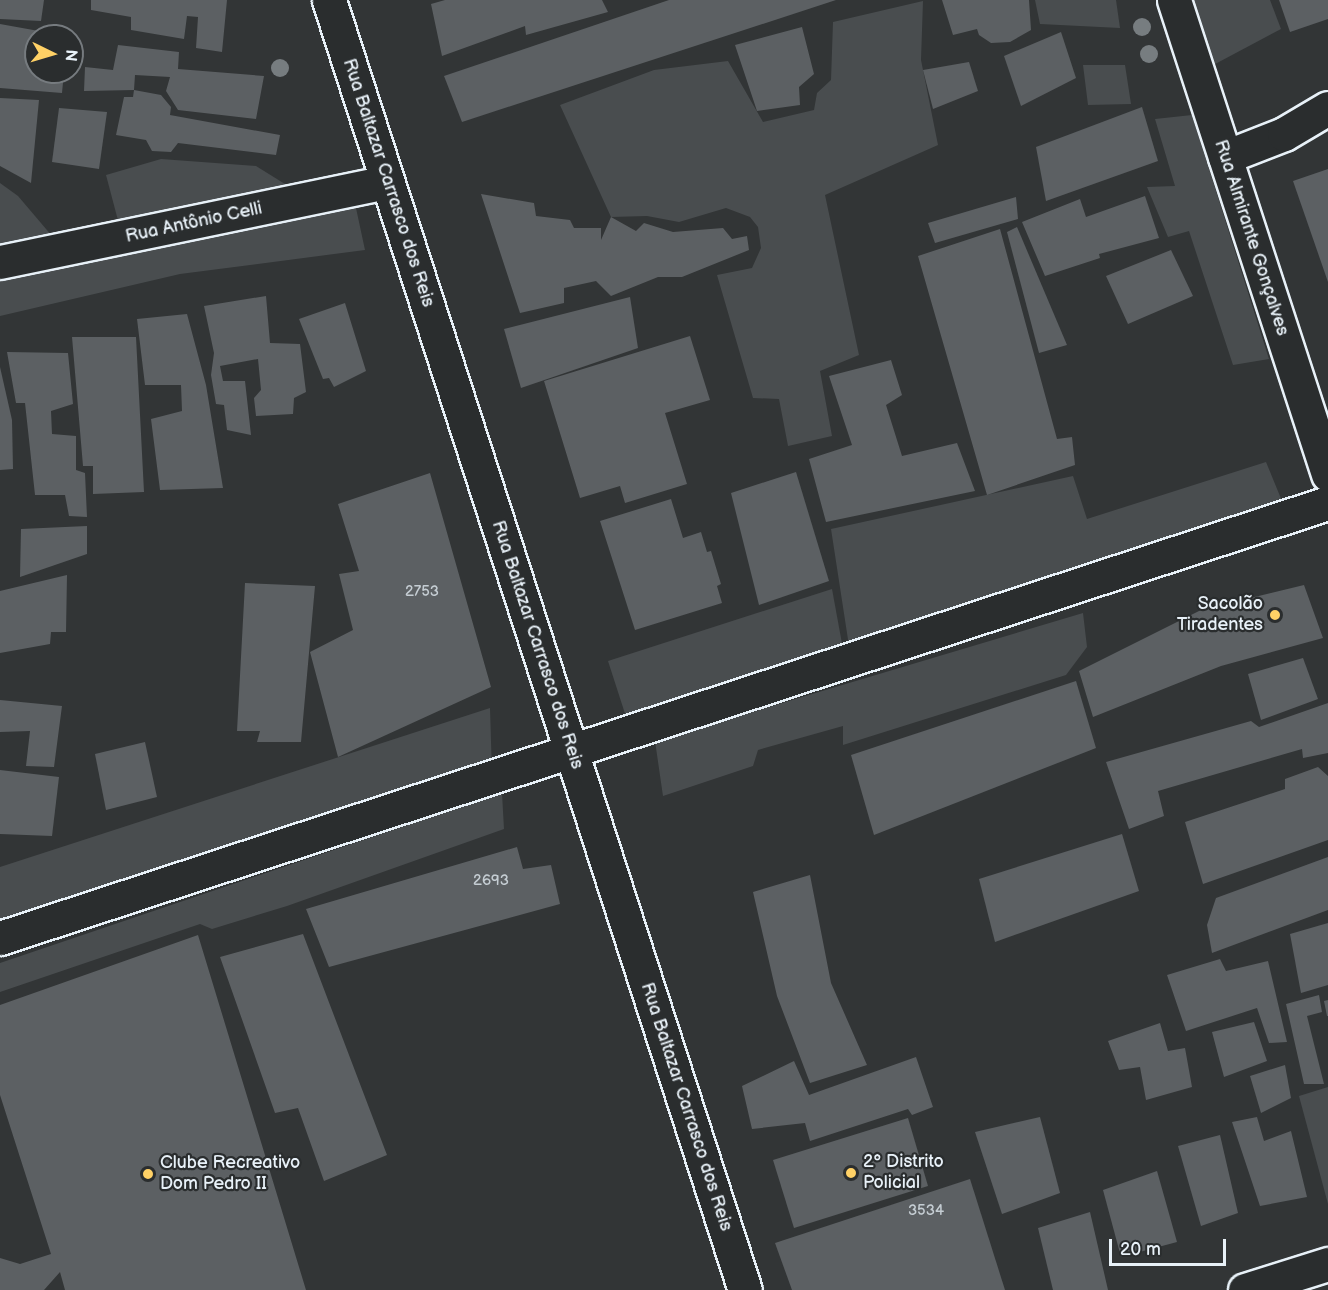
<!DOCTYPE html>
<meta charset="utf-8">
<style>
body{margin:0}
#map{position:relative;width:1328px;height:1290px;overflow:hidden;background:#323536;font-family:"Balsamiq Sans",sans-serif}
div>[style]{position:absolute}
.green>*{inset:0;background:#494d4f}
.building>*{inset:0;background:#5c6063}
.roads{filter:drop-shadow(2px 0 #e8f1f8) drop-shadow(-2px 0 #e8f1f8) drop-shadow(0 2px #e8f1f8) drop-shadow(0 -2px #e8f1f8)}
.minor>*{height:33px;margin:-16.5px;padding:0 16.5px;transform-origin:16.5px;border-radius:16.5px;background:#2a2d2e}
.major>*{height:33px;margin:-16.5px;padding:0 16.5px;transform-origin:16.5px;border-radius:16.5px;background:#2a2d2e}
.trees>*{width:18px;height:18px;margin:-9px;border-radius:50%;background:#777d80}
.dots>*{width:16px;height:16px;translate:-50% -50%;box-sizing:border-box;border:3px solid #2a2d2e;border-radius:50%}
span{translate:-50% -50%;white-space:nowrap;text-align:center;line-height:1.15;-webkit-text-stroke:4.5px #2a2d2e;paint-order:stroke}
.number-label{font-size:15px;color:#c5cdd3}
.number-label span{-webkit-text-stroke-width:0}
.street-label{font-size:18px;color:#e8f1f8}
.poi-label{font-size:18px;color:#e8f1f8}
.right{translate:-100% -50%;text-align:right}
.left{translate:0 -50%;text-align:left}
.north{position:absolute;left:24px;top:24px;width:60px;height:60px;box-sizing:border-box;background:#2a2d2e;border:2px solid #767b7f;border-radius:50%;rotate:95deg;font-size:16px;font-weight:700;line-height:24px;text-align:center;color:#e8f1f8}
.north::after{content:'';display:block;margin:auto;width:21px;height:27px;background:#ffd166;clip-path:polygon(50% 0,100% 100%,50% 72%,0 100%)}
.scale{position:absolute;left:1109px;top:1239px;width:117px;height:27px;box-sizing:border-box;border:3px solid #e8f1f8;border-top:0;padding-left:8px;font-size:18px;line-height:21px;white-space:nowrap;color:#e8f1f8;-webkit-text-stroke:4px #2a2d2e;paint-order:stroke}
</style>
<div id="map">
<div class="green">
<i style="clip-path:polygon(1035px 0,1116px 0,1120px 28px,1040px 24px)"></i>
<i style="clip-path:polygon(1179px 0,1270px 0,1281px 29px,1202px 71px)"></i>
<i style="clip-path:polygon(923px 1px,921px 60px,938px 145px,825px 195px,859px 355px,820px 371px,832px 436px,788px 446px,779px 399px,753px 398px,717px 275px,752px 268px,761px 248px,758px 227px,750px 217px,726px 208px,679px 222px,647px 216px,611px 217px,560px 105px,654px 70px,728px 61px,763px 122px,814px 110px,817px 93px,831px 80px,833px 22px)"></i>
<i style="clip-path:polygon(1083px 65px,1125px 65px,1131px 104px,1088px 105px)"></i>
<i style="clip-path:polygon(1192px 115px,1269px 359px,1233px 365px,1189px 231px,1168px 237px,1147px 187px,1175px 186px,1155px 119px)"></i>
<i style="clip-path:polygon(161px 159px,256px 166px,293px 189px,120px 228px,106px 175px)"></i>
<i style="clip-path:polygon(0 183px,18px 196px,52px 236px,0 248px)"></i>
<i style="clip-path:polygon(356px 208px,365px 250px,180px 274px,0 316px,0 280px)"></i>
<i style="clip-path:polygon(1266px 462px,1289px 518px,851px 659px,831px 529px,1073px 476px,1087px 519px)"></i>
<i style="clip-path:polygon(832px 589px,845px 660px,629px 726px,608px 661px)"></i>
<i style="clip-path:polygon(1083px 613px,1087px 647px,1066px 675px,843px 745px,843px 726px,758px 750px,753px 766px,663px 796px,655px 741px)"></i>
<i style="clip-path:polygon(490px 708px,492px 774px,0 945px,0 867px)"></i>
<i style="clip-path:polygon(502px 793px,504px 829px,287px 906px,212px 929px,200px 924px,0 992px,0 963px)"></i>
<i style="clip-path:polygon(1328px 1087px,1328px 1204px,1299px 1096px)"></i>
</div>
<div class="building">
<i style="clip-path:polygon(0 0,44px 0,41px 21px,0 19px)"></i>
<i style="clip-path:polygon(91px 0,227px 0,222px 52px,196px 48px,198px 17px,187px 16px,184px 39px,131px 30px,131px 17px,91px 10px)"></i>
<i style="clip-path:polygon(445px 0,602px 0,608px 12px,526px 35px,525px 26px,442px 56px,431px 4px)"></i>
<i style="clip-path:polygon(669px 0,836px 0,462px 122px,444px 76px)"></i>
<i style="clip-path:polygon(942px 0,1029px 0,1031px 30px,1010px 42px,991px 43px,979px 35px,977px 29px,953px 35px)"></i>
<i style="clip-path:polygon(1279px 0,1328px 0,1328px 19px,1290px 32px)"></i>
<i style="clip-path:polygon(0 24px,61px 35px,36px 36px,36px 72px,64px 72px,62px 93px,0 88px)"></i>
<i style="clip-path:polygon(802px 27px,814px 74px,799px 87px,800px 105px,757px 111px,735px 45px)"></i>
<i style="clip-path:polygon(1061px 32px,1076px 78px,1021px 106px,1004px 56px)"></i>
<i style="clip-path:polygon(118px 45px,179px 52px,178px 69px,264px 76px,256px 119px,178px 110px,166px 91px,170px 77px,135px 75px,134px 90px,84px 91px,85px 67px,113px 70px)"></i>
<i style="clip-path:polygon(969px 62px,978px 91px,933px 109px,923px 70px)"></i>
<i style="clip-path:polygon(134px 90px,161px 95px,171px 107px,170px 115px,280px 135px,276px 155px,178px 143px,171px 152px,152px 151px,146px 140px,116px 135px,124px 97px,133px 97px)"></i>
<i style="clip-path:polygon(0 98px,39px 100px,31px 183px,0 166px)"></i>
<i style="clip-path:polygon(1142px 107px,1158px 161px,1046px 201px,1036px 147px)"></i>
<i style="clip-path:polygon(59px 108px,107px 112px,99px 169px,52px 162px)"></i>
<i style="clip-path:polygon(1328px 169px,1328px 282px,1293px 181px)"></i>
<i style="clip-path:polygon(481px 194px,534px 203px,536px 216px,570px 220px,574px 228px,601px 228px,601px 240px,611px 217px,636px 231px,644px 223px,673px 232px,723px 228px,732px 239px,747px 236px,749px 250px,682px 277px,658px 277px,611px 296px,596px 281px,564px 288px,564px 303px,520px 313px)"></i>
<i style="clip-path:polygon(1145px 196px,1159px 238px,1099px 254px,1100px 258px,1045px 276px,1022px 222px,1080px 199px,1086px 217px)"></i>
<i style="clip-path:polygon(1016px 197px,1018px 219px,935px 243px,928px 223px)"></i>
<i style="clip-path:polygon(1017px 227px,1067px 345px,1039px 353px,1007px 232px)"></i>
<i style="clip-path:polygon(1000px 229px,1057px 439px,1072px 437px,1075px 465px,987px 495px,918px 256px)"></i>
<i style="clip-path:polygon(1171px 250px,1193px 296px,1128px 324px,1106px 276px)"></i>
<i style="clip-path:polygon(266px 296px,270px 343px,300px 344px,306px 392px,294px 398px,293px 414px,256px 416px,254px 398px,261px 390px,258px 359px,220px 366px,223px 381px,245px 381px,251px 435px,227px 430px,224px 405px,216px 404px,211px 375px,214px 353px,204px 306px)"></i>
<i style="clip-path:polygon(630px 297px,638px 348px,521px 388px,504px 329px)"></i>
<i style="clip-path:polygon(345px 303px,366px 371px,334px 387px,329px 378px,323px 379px,299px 319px)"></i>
<i style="clip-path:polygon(187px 314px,206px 385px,223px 488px,160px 490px,151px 419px,182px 411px,181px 385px,145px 385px,137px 319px)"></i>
<i style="clip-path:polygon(690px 336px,710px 400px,665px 413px,687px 484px,625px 503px,620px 486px,580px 498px,544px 381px)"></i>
<i style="clip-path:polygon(72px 337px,136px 337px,144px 492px,93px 494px,93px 466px,83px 466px)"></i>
<i style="clip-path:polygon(7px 352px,68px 353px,73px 404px,51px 411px,52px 434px,76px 436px,76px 470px,85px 473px,87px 517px,69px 516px,65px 495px,35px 495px,25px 403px,16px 403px)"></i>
<i style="clip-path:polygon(891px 360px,902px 395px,886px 405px,902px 456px,957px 443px,975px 491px,826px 522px,809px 459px,852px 445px,829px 376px)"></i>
<i style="clip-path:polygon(0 367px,12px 420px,13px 469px,0 470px)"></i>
<i style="clip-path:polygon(796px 472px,829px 581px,759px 605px,731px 493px)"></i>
<i style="clip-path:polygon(430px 473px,491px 687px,338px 757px,310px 652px,353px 630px,339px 574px,359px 571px,338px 504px)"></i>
<i style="clip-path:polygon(671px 499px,683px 538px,701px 532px,707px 552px,711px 551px,721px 584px,717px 586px,722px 603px,635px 630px,600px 521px)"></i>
<i style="clip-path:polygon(87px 526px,87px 554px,20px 577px,21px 529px)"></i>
<i style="clip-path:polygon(67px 575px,66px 632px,51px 632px,50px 644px,0 653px,0 591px)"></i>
<i style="clip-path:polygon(245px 583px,315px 586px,301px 742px,257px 742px,260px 731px,237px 731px)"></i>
<i style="clip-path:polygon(1304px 585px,1323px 638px,1221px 666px,1093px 717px,1079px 671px,1201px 610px)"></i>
<i style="clip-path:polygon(1303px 658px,1318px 699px,1261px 720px,1248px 674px)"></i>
<i style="clip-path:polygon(1076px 681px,1096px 748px,874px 835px,851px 755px)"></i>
<i style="clip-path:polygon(0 700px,62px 706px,54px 767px,26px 766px,30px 731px,0 732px)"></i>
<i style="clip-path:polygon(1328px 703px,1328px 753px,1303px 758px,1302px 749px,1158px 791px,1164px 816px,1129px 829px,1106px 762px,1251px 721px,1259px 727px)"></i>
<i style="clip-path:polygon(145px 742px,157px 797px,106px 810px,95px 754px)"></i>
<i style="clip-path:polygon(1318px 767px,1328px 776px,1328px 840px,1203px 884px,1185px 822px,1285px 789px,1285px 779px)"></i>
<i style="clip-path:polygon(0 770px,59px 777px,52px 836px,0 834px)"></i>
<i style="clip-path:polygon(1122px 834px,1139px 891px,995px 942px,979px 879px)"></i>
<i style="clip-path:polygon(517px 847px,523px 869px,551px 865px,560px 904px,329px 967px,306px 909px)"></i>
<i style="clip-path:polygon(1328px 857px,1328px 910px,1212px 953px,1207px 925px,1216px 898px)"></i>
<i style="clip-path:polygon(810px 875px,831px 983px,867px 1065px,810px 1083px,777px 996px,753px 892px)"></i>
<i style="clip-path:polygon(1328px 923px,1328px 985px,1301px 993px,1290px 934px)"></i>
<i style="clip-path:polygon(303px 934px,387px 1155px,324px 1181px,298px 1108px,275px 1113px,220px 957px)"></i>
<i style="clip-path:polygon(198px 935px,306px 1290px,65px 1290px,60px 1272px,44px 1290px,0 1290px,0 1258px,20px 1264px,51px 1254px,0 1095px,0 1005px)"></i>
<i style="clip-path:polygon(1220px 959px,1226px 971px,1268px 961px,1287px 1042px,1269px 1043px,1257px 1008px,1186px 1031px,1167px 975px)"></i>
<i style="clip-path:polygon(1319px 995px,1322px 1012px,1307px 1016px,1324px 1084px,1304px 1084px,1286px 1004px)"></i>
<i style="clip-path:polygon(1328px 1000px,1328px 1016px,1327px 1016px,1324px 1001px)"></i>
<i style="clip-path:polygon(1254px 1022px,1267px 1061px,1224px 1077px,1212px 1032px)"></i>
<i style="clip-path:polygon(1160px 1023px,1168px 1051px,1185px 1048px,1192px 1087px,1146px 1100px,1140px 1067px,1119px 1070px,1108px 1041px)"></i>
<i style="clip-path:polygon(916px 1057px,933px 1107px,912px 1115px,908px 1109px,810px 1141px,805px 1123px,752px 1129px,742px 1086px,794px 1061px,809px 1095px)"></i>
<i style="clip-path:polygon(1285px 1065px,1291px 1098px,1261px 1113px,1250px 1076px)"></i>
<i style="clip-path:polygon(1040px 1117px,1060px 1193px,1002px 1214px,975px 1132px)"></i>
<i style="clip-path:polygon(1257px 1117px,1264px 1141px,1291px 1131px,1307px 1197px,1260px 1206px,1232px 1122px)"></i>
<i style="clip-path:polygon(908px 1118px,928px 1186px,794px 1228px,773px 1160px)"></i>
<i style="clip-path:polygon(1220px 1135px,1238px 1213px,1201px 1226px,1178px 1146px)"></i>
<i style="clip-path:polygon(1157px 1171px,1177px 1242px,1121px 1257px,1103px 1190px)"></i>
<i style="clip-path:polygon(970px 1179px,1005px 1290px,792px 1290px,775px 1243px)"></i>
<i style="clip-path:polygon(1090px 1212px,1108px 1290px,1053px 1290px,1038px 1228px)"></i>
</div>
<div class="roads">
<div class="minor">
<i style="left:329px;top:0;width:1355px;rotate:72.13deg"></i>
<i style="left:1174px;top:0;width:499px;rotate:72deg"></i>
<i style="left:1225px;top:157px;width:63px;rotate:-21.3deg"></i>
<i style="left:1284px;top:134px;width:51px;rotate:-30.6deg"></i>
<i style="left:0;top:262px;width:395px;rotate:-11.7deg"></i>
<i style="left:0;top:938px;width:1397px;rotate:-18.14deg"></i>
</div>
<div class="major">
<i style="left:1245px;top:1290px;width:87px;rotate:-17.4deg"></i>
</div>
</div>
<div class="trees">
<i style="left:1142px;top:27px"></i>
<i style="left:1149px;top:54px"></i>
<i style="left:280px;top:68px"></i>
</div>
<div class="dots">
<i style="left:1275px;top:615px;background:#ffd166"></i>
<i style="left:851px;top:1173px;background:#ffd166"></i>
<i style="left:148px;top:1174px;background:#ffd166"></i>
</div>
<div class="number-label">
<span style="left:422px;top:592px">2753</span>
<span style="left:491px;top:881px">2693</span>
<span style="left:926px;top:1211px">3534</span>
</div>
<div class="street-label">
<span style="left:388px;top:183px;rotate:72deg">Rua Baltazar Carrasco dos Reis</span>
<span style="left:194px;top:223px;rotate:-12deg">Rua Antônio Celli</span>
<span style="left:1251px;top:238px;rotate:72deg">Rua Almirante Gonçalves</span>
<span style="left:537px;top:645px;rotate:72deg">Rua Baltazar Carrasco dos Reis</span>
<span style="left:686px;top:1107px;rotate:72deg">Rua Baltazar Carrasco dos Reis</span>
</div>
<div class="poi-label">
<span class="right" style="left:1263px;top:615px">Sacolão<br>Tiradentes</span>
<span class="left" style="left:863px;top:1173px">2º Distrito<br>Policial</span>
<span class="left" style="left:160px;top:1174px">Clube Recreativo<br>Dom Pedro II</span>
</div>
<div class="north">N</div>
<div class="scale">20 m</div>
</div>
